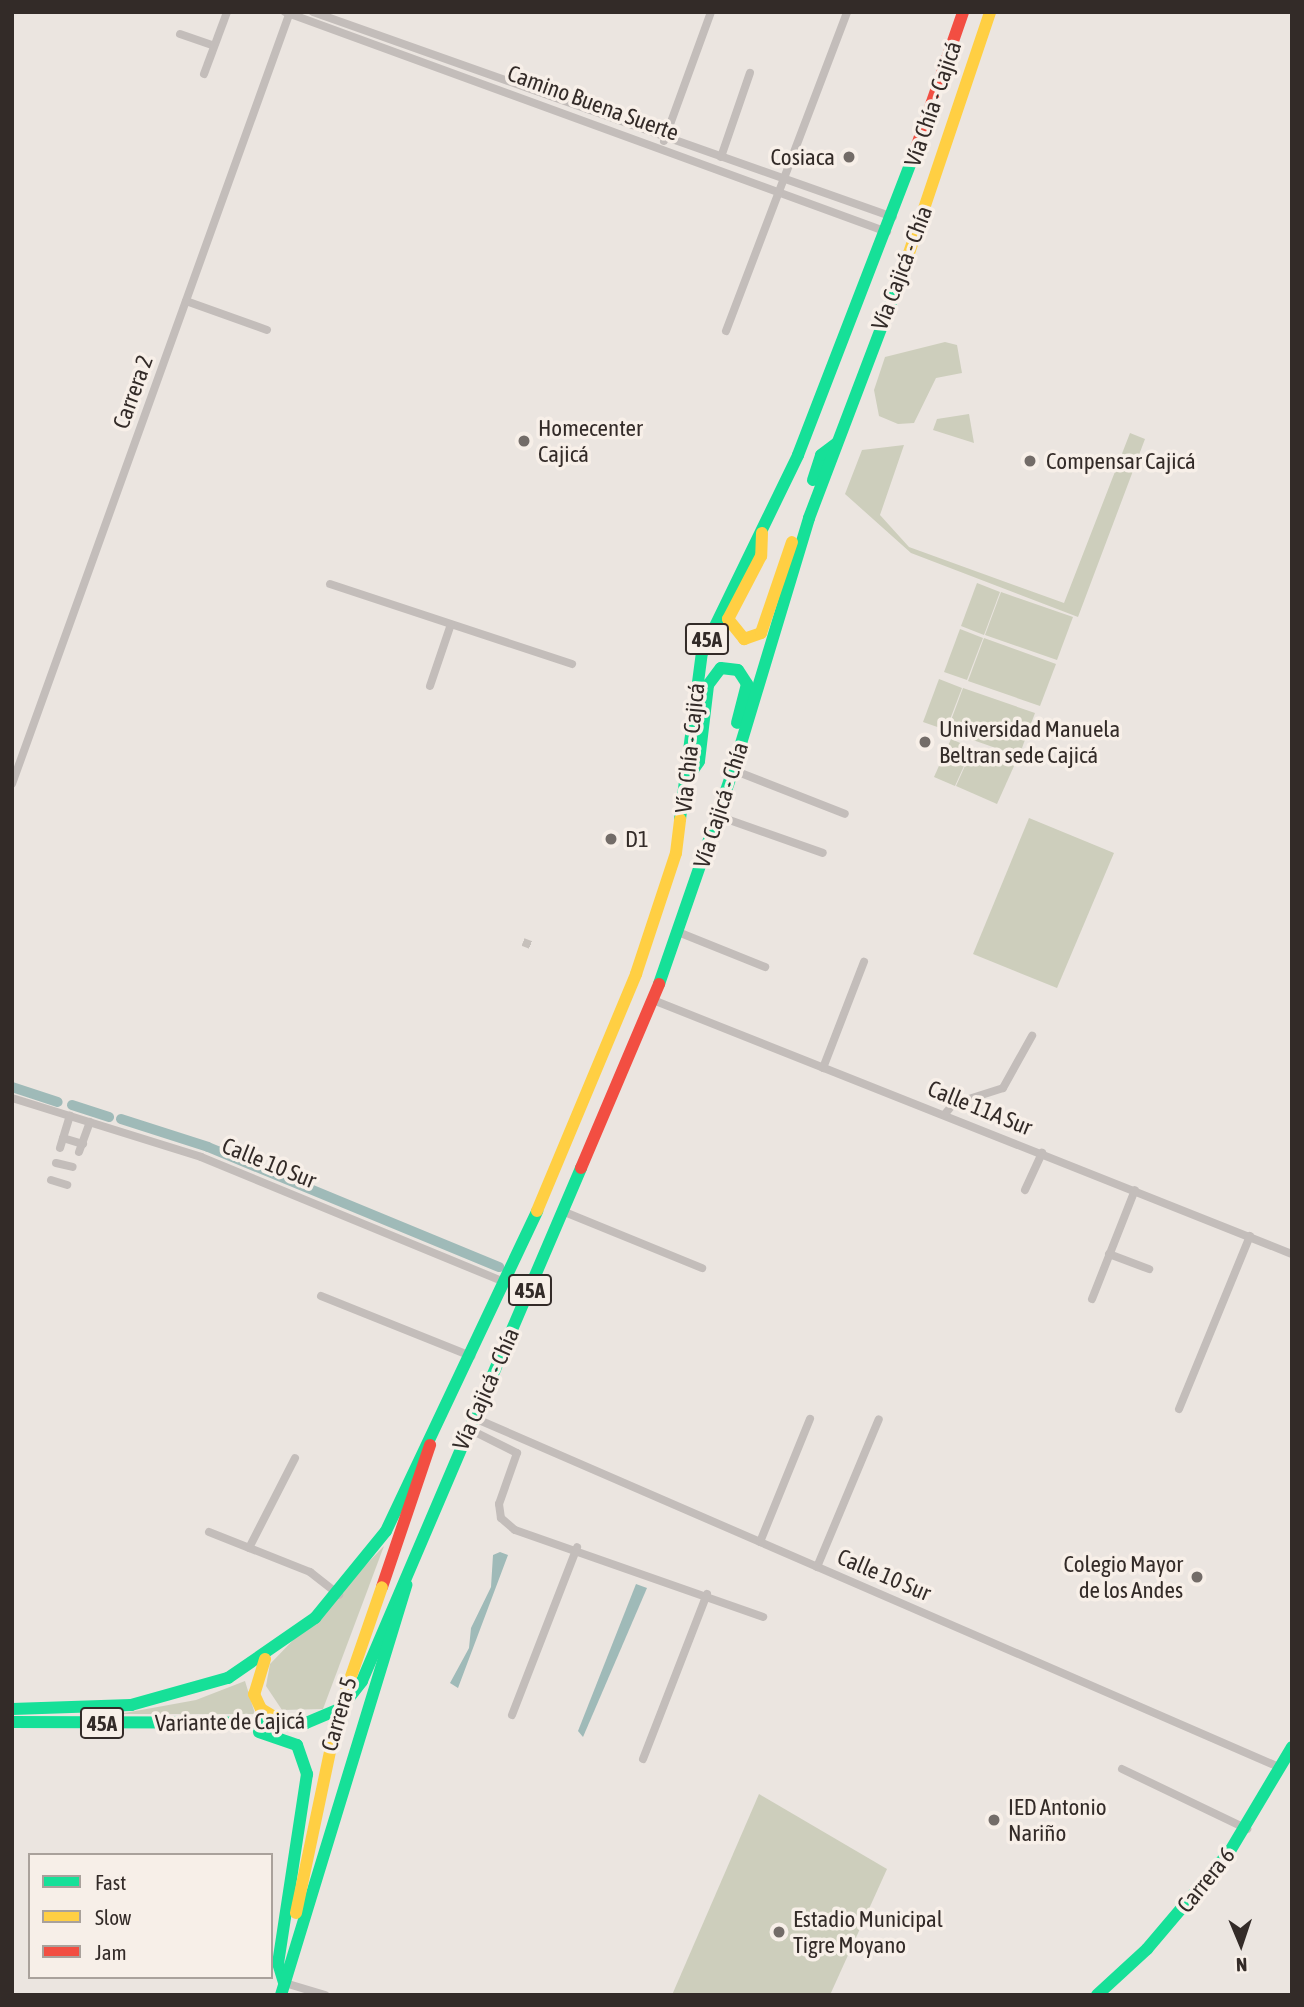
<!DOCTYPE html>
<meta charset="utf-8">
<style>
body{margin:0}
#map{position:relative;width:1304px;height:2007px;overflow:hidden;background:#ebe5e0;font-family:"Asap Condensed",sans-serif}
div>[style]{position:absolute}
.green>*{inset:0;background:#cdcebc}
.water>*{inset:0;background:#9fbab8}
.canal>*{height:10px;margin:-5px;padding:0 5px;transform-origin:5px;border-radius:5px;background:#9fbab8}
.street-tunnel>*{height:8px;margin-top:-4px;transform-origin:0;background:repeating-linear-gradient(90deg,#c6c0bb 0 8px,transparent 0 12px)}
.street>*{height:8px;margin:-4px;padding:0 4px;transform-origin:4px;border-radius:4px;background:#c3bdba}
.fast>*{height:12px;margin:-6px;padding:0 6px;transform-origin:6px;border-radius:6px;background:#16e098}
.slow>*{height:12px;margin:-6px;padding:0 6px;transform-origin:6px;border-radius:6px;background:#ffcf43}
.jam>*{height:12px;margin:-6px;padding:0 6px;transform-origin:6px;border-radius:6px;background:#f24e42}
.slow-bridge>*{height:12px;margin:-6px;padding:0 6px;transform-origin:6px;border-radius:6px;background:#ffcf43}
.dots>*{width:19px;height:19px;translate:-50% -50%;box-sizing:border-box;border:4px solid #f7efe8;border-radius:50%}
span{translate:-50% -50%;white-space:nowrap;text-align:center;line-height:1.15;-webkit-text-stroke:7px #f7efe8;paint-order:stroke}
.shield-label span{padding:2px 5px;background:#f7efe8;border:2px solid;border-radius:5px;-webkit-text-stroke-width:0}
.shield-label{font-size:21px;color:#332b28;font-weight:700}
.street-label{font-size:23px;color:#332b28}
.poi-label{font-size:23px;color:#332b28}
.right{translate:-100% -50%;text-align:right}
.left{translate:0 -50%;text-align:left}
.frame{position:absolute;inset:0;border:14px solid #332b28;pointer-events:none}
.legend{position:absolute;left:28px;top:1853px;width:245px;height:126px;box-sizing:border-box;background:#f7efe8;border:2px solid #a9a19b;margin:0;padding:9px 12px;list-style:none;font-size:21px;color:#332b28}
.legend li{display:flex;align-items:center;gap:14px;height:35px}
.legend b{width:35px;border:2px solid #a9a19b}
.north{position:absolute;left:1206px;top:1909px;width:70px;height:70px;-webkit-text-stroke:5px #f7efe8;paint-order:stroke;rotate:178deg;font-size:19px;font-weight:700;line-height:28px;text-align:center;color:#332b28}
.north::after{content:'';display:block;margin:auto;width:24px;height:32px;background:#332b28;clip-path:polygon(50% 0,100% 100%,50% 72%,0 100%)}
</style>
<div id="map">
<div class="green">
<i style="clip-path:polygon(945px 342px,957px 345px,962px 373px,936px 378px,914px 423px,898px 424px,879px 416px,874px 390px,885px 357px)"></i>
<i style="clip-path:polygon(969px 414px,974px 443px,933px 430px,937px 419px)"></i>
<i style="clip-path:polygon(1130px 433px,1145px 439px,1078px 617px,911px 553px,845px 494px,862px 450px,904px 445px,880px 515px,909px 547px,1064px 603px)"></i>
<i style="clip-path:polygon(977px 583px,1000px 592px,984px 635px,961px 626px)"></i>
<i style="clip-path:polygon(1001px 592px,1073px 617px,1057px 660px,985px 635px)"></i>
<i style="clip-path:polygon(960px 629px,983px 638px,967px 680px,944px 672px)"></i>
<i style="clip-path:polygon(984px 638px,1056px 664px,1040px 706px,968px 681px)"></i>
<i style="clip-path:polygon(939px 679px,962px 688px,946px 730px,923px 722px)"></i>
<i style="clip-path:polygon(963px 688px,1035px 713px,1019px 756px,947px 731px)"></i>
<i style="clip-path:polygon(951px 739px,972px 748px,955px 786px,934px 777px)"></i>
<i style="clip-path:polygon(973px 748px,1014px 766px,997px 804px,956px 786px)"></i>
<i style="clip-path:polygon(1029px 818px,1114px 853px,1057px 988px,973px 954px)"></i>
<i style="clip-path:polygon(384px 1546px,323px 1709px,282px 1710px,266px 1686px,270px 1664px)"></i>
<i style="clip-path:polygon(245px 1681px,255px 1714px,119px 1714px,196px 1700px)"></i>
<i style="clip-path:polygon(759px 1794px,887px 1869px,830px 1995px,672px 1995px)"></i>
</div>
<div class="water">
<i style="clip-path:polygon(500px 1552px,508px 1555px,458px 1688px,450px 1683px,469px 1648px,471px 1628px,491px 1587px,493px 1555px)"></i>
<i style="clip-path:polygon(636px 1584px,647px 1588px,583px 1737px,578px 1731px)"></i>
</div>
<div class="canal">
<i style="left:12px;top:1087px;width:48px;rotate:18.1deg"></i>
<i style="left:72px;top:1105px;width:39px;rotate:18deg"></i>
<i style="left:121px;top:1119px;width:91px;rotate:17.8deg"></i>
<i style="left:208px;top:1147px;width:315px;rotate:22.4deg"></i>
</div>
<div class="street-tunnel">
<i style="left:523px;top:942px;width:9px;rotate:21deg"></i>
</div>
<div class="street">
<i style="left:285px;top:12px;width:641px;rotate:20.07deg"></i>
<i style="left:313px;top:12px;width:615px;rotate:19.47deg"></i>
<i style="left:180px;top:34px;width:36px;rotate:19deg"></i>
<i style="left:204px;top:74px;width:66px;rotate:-69.6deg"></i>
<i style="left:664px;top:141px;width:137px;rotate:-70deg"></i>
<i style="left:721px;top:157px;width:89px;rotate:-71deg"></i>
<i style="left:186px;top:301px;width:86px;rotate:19.7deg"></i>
<i style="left:726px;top:331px;width:341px;rotate:-69.2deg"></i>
<i style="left:330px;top:584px;width:255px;rotate:18.3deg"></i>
<i style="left:430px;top:686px;width:65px;rotate:-71.3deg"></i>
<i style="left:733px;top:770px;width:120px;rotate:21.4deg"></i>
<i style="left:12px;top:784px;width:821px;rotate:-70.2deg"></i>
<i style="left:718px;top:816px;width:111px;rotate:19.4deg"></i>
<i style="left:678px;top:932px;width:94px;rotate:21.9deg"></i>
<i style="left:653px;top:1000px;width:688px;rotate:21.68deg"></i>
<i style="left:823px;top:1068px;width:114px;rotate:-68.9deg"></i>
<i style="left:12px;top:1098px;width:198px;rotate:17.3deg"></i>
<i style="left:201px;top:1157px;width:329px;rotate:22.4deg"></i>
<i style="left:945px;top:1114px;width:13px;rotate:-51deg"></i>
<i style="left:953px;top:1104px;width:52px;rotate:-17.7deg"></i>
<i style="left:1003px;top:1088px;width:60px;rotate:-60.9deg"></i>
<i style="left:63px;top:1138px;width:21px;rotate:17deg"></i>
<i style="left:60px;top:1148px;width:34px;rotate:-73deg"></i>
<i style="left:79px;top:1152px;width:32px;rotate:-70deg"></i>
<i style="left:56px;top:1163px;width:17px;rotate:13deg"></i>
<i style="left:51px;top:1180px;width:17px;rotate:17deg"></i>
<i style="left:1025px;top:1190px;width:41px;rotate:-65.3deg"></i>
<i style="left:567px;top:1213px;width:146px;rotate:22.2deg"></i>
<i style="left:1109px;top:1254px;width:43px;rotate:20.6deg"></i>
<i style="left:321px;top:1296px;width:162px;rotate:21.8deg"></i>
<i style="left:1092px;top:1299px;width:117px;rotate:-68.5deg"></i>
<i style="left:1179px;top:1409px;width:187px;rotate:-67.7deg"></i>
<i style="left:472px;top:1417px;width:882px;rotate:23.45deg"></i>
<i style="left:467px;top:1428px;width:56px;rotate:26.6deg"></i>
<i style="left:517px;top:1453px;width:54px;rotate:109.4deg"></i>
<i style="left:499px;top:1504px;width:14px;rotate:82deg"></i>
<i style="left:501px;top:1518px;width:18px;rotate:41deg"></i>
<i style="left:515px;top:1530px;width:263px;rotate:19.3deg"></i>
<i style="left:209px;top:1532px;width:109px;rotate:21.6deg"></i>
<i style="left:310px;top:1572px;width:37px;rotate:38deg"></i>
<i style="left:760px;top:1542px;width:133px;rotate:-67.9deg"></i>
<i style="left:249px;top:1548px;width:101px;rotate:-62.9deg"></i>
<i style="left:817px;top:1567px;width:160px;rotate:-67.3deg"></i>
<i style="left:512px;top:1715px;width:180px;rotate:-68.8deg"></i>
<i style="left:643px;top:1759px;width:177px;rotate:-68.8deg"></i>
<i style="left:1122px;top:1769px;width:139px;rotate:25.6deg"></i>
<i style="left:285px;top:1983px;width:42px;rotate:16.7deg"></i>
</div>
<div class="fast">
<i style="left:813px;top:480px;width:26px;rotate:-72deg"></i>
<i style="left:821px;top:455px;width:20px;rotate:-37deg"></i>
<i style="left:688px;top:777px;width:19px;rotate:-55deg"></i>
<i style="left:699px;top:761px;width:77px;rotate:-83.2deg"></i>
<i style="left:708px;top:685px;width:21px;rotate:-53deg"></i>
<i style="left:721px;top:668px;width:17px;rotate:7deg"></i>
<i style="left:738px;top:670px;width:17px;rotate:57deg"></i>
<i style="left:747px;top:684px;width:40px;rotate:104.4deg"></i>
<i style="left:680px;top:819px;width:167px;rotate:-82.5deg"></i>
<i style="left:702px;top:653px;width:220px;rotate:-64.1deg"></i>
<i style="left:798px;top:455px;width:326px;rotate:-68.9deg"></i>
<i style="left:659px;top:984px;width:226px;rotate:-70.9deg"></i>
<i style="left:733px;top:770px;width:263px;rotate:-73.2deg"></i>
<i style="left:809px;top:518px;width:274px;rotate:-69.2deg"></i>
<i style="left:12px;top:1709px;width:119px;rotate:-1.9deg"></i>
<i style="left:131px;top:1705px;width:101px;rotate:-15.6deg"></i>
<i style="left:228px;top:1678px;width:106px;rotate:-34.6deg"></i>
<i style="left:315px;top:1618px;width:112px;rotate:-50.8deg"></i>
<i style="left:386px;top:1531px;width:354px;rotate:-64.7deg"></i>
<i style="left:12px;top:1722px;width:294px;rotate:0.2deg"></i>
<i style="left:306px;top:1723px;width:38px;rotate:-23deg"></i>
<i style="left:341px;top:1708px;width:34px;rotate:-52deg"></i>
<i style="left:362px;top:1681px;width:558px;rotate:-66.88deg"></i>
<i style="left:259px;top:1732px;width:40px;rotate:18.9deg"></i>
<i style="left:297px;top:1745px;width:31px;rotate:71deg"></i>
<i style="left:307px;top:1774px;width:191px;rotate:98.7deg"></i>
<i style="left:278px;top:1963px;width:21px;rotate:73deg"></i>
<i style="left:281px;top:1995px;width:429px;rotate:-73deg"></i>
<i style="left:1097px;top:1995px;width:68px;rotate:-42.6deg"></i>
<i style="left:1147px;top:1949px;width:128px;rotate:-49.7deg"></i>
<i style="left:1230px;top:1851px;width:121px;rotate:-59.2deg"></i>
</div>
<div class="slow">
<i style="left:906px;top:262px;width:264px;rotate:-71.4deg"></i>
<i style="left:762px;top:533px;width:23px;rotate:92deg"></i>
<i style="left:761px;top:556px;width:71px;rotate:117.6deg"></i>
<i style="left:728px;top:619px;width:26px;rotate:51deg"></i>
<i style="left:744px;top:639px;width:18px;rotate:-19deg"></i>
<i style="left:761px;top:633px;width:96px;rotate:-71.2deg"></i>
<i style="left:537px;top:1211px;width:257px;rotate:-67.3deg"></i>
<i style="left:636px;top:974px;width:127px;rotate:-71.7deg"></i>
<i style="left:676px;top:853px;width:34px;rotate:-83deg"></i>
<i style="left:265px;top:1659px;width:37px;rotate:107deg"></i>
<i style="left:254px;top:1694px;width:17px;rotate:65deg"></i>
<i style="left:261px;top:1709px;width:26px;rotate:31deg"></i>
</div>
<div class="jam">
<i style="left:915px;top:151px;width:147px;rotate:-70.9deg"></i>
<i style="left:581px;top:1168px;width:200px;rotate:-67deg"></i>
<i style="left:382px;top:1587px;width:150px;rotate:-71.3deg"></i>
</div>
<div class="slow-bridge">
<i style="left:296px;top:1913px;width:203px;rotate:-78.1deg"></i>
<i style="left:338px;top:1714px;width:134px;rotate:-70.9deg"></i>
</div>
<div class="dots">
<i style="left:849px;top:157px;background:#736c68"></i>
<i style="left:524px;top:441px;background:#736c68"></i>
<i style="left:1030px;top:461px;background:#736c68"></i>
<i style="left:925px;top:742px;background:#736c68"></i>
<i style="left:611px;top:839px;background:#736c68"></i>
<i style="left:1197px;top:1577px;background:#736c68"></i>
<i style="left:994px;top:1820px;background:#736c68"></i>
<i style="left:779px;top:1932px;background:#736c68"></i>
</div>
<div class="shield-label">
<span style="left:707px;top:639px">45A</span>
<span style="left:530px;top:1290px">45A</span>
<span style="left:102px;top:1723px">45A</span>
</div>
<div class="street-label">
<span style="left:593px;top:103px;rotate:20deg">Camino Buena Suerte</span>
<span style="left:933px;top:104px;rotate:-71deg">Vía Chía - Cajicá</span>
<span style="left:902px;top:268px;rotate:-69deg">Vía Cajicá - Chía</span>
<span style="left:133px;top:392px;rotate:-70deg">Carrera 2</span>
<span style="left:690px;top:748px;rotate:-84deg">Vía Chía - Cajicá</span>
<span style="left:721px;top:805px;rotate:-72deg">Vía Cajicá - Chía</span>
<span style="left:980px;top:1108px;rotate:22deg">Calle 11A Sur</span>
<span style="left:269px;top:1163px;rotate:22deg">Calle 10 Sur</span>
<span style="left:486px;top:1389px;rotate:-66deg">Vía Cajicá - Chía</span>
<span style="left:884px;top:1575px;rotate:23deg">Calle 10 Sur</span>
<span style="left:339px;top:1714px;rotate:-74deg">Carrera 5</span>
<span style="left:230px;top:1722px;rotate:-1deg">Variante de Cajicá</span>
<span style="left:1206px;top:1880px;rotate:-51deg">Carrera 6</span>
</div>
<div class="poi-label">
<span class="right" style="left:835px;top:157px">Cosiaca</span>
<span class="left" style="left:538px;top:441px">Homecenter<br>Cajicá</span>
<span class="left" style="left:1046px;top:461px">Compensar Cajicá</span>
<span class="left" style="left:939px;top:742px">Universidad Manuela<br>Beltran sede Cajicá</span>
<span class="left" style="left:625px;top:839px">D1</span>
<span class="right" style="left:1183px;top:1577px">Colegio Mayor<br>de los Andes</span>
<span class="left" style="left:1008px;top:1820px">IED Antonio<br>Nariño</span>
<span class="left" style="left:793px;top:1932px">Estadio Municipal<br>Tigre Moyano</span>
</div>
<div class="frame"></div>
<ul class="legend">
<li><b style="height:9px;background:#16e098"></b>Fast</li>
<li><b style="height:9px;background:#ffcf43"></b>Slow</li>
<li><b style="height:9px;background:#f24e42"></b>Jam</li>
</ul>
<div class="north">N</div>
</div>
